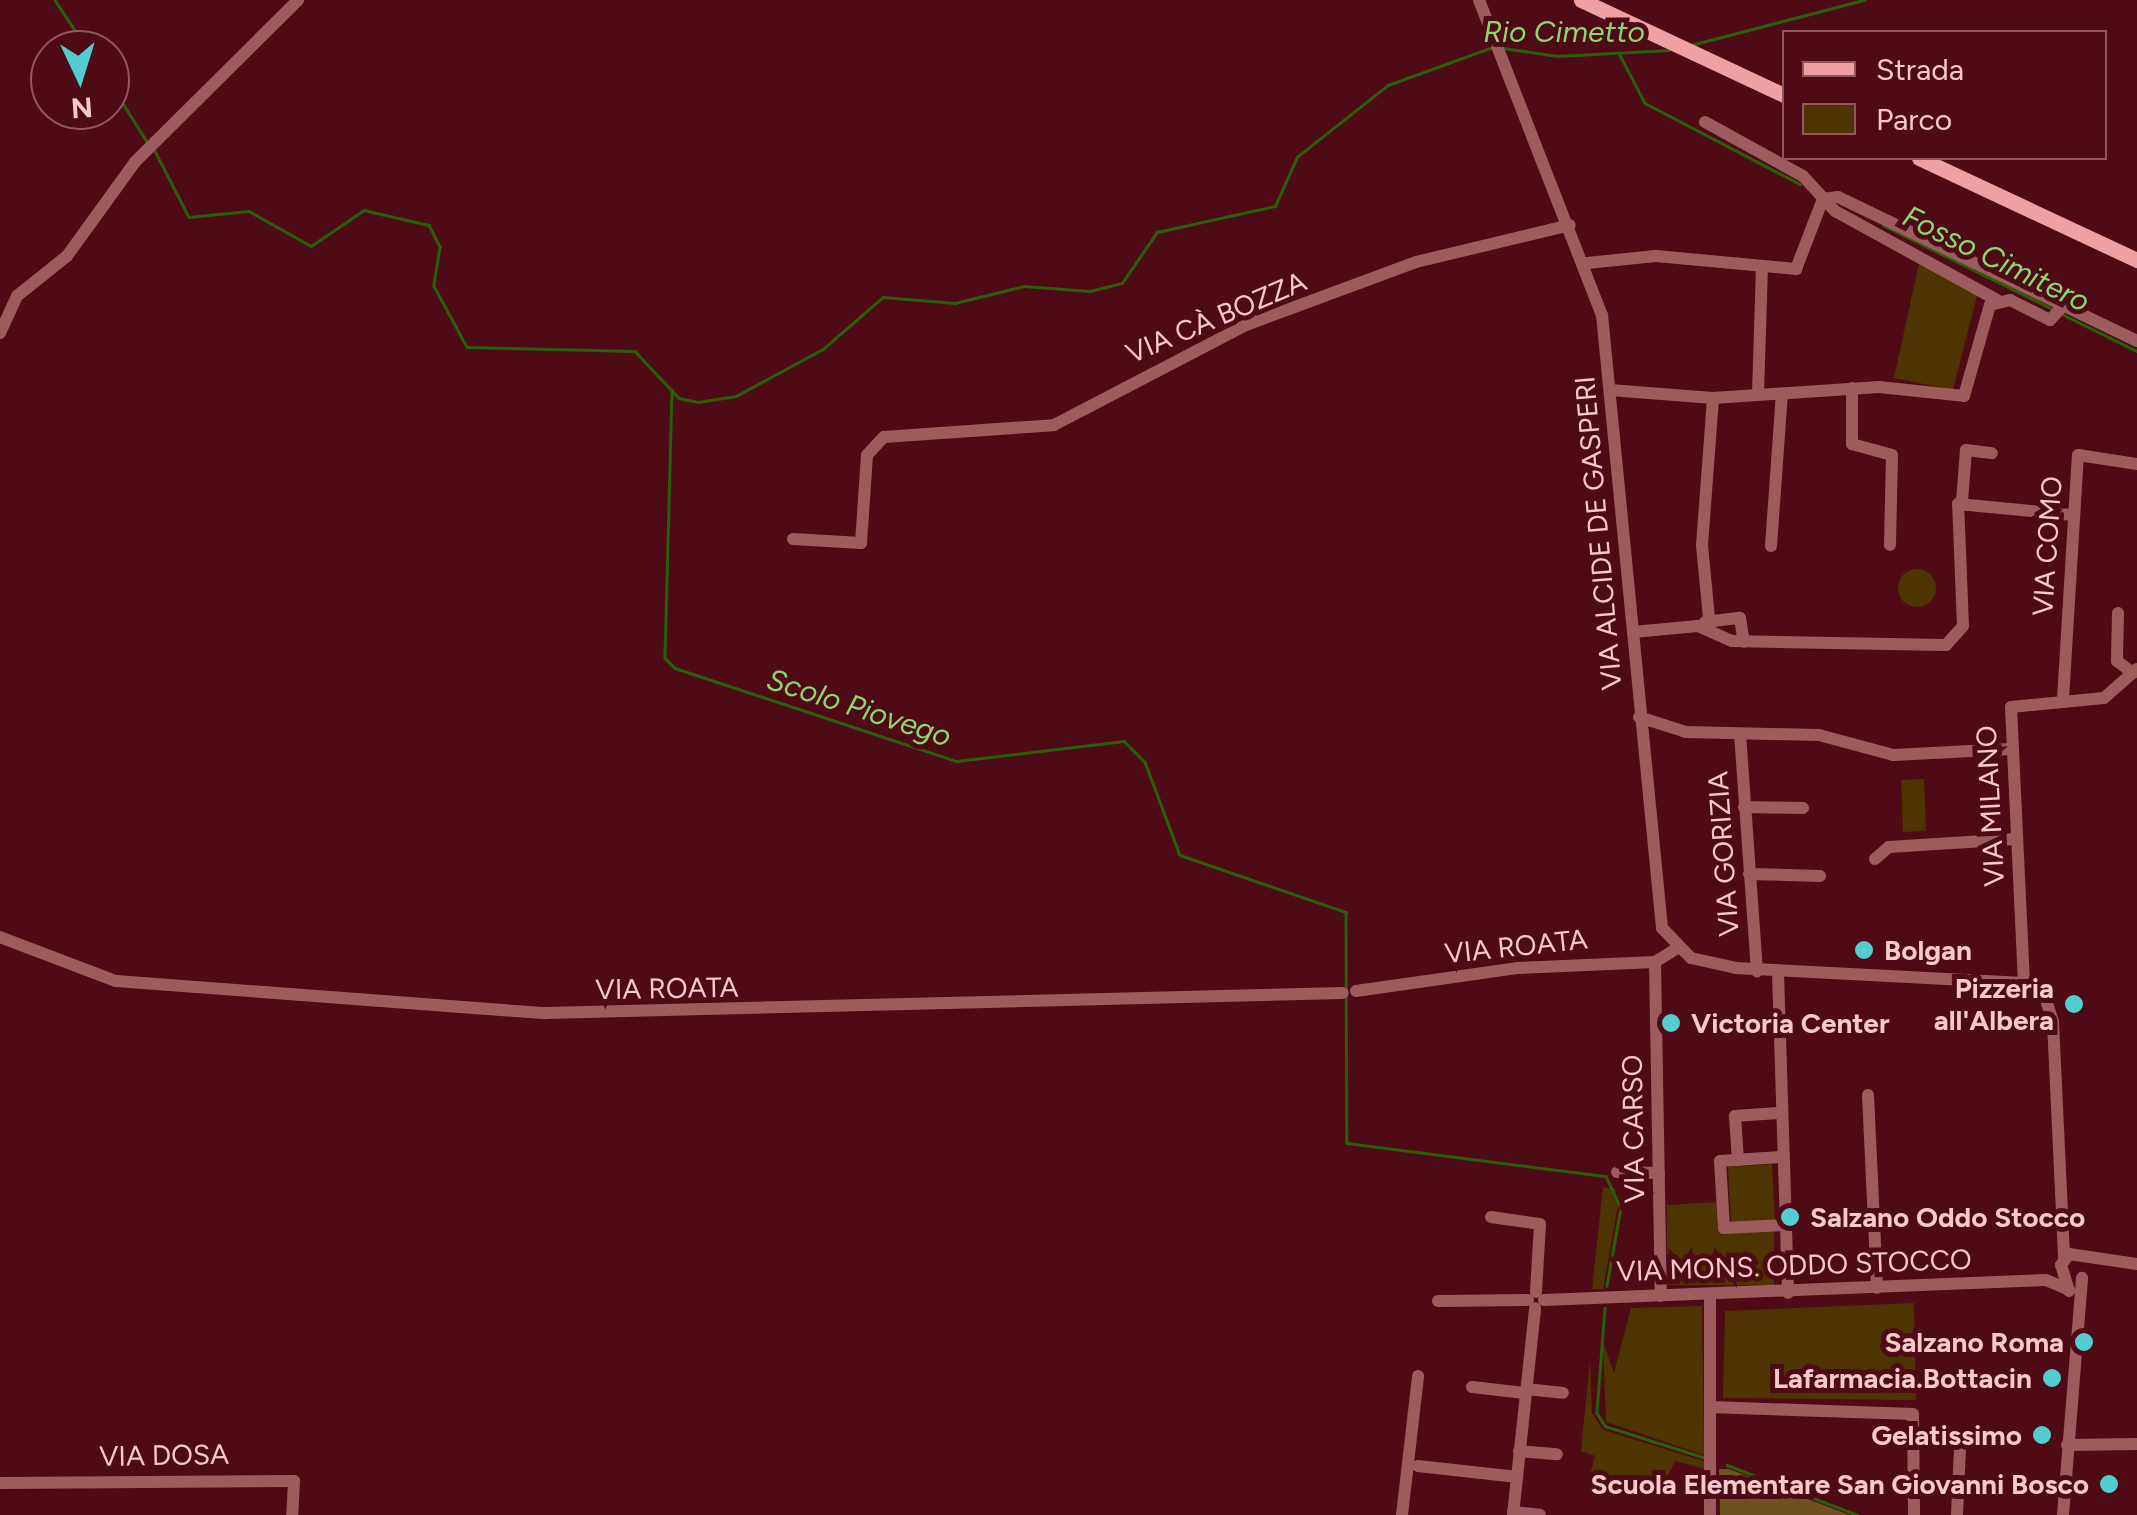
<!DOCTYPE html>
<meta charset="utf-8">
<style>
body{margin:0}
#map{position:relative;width:2137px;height:1515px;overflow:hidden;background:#4e0b16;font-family:Figtree,sans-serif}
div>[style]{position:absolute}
.green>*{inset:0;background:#4e3400}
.round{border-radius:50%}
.forest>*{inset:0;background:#6e511f}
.stream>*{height:2.5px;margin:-1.25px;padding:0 1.25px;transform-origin:1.25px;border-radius:1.25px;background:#286007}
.minor>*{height:12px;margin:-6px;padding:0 6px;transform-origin:6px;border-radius:6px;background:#9c5c5e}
.major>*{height:15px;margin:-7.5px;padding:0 7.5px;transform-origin:7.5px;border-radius:7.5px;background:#f0a0a2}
.dots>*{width:28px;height:28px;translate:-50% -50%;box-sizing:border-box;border:5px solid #4e0b16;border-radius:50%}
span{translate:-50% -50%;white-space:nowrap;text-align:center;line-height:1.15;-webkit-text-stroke:10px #4e0b16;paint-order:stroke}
.street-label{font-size:28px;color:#f5cacb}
.poi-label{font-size:28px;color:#f5cacb;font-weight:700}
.left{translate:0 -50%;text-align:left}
.right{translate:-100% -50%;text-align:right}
.water-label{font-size:30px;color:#8cd86f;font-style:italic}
.legend{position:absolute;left:1782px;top:30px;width:325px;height:130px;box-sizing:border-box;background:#4e0b16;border:2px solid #91575e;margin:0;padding:12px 18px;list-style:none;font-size:30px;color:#f5cacb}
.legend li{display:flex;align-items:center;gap:20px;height:50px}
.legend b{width:50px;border:2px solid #91575e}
.north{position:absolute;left:30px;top:30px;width:100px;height:100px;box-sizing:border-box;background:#4e0b16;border:2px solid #91575e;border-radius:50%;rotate:176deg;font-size:28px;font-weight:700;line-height:40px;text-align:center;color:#f5cacb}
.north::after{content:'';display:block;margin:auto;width:35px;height:45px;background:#52cdd0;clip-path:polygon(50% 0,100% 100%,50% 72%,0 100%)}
</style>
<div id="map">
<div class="green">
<i style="clip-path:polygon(1919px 263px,1979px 288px,1953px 390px,1894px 378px)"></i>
<i class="round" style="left:1898px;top:569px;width:38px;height:38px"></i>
<i style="clip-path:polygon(1924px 779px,1926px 831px,1903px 832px,1901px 780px)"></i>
<i style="clip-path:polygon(1772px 1164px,1775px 1222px,1731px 1224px,1728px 1167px)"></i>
<i style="clip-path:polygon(1603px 1187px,1615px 1189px,1618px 1205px,1603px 1289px,1592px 1289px)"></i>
<i style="clip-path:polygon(1716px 1202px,1718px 1231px,1774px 1228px,1774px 1285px,1667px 1285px,1667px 1205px)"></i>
<i style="clip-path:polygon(1914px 1303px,1916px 1400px,1723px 1398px,1725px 1311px)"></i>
<i style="clip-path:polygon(1702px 1306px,1704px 1455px,1606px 1422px,1603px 1342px,1614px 1373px,1631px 1308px)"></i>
<i style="clip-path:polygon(1590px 1360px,1592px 1413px,1603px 1430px,1704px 1461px,1705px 1469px,1675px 1461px,1656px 1500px,1591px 1472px,1595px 1456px,1581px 1451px)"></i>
</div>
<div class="forest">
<i style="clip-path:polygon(1719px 1469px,1729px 1469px,1850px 1515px,1720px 1515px)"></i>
</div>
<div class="stream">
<i style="left:55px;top:0;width:60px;rotate:56.6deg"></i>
<i style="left:1691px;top:45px;width:179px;rotate:-14.6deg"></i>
<i style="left:1503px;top:48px;width:55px;rotate:8.4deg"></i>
<i style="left:1557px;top:56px;width:112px;rotate:-3.1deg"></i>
<i style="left:1620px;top:55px;width:54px;rotate:62.5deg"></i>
<i style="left:1645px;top:103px;width:175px;rotate:27.6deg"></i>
<i style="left:110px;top:83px;width:71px;rotate:57.7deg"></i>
<i style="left:154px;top:149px;width:76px;rotate:62.8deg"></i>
<i style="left:189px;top:217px;width:60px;rotate:-5.7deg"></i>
<i style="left:249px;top:211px;width:71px;rotate:29.4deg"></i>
<i style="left:311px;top:246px;width:64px;rotate:-34.2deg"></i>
<i style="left:364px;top:210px;width:67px;rotate:13deg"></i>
<i style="left:429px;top:225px;width:25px;rotate:63deg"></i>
<i style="left:440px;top:247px;width:39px;rotate:99deg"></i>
<i style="left:434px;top:286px;width:69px;rotate:61.6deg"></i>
<i style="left:467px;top:347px;width:168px;rotate:1.4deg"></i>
<i style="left:635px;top:351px;width:64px;rotate:46.9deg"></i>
<i style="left:679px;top:398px;width:19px;rotate:12deg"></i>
<i style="left:698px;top:402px;width:38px;rotate:-9deg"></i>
<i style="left:736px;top:396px;width:99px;rotate:-28.4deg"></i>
<i style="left:823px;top:349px;width:79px;rotate:-40.9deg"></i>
<i style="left:883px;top:297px;width:72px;rotate:4.8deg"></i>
<i style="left:955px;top:303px;width:71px;rotate:-13.8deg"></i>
<i style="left:1024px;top:286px;width:66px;rotate:4.3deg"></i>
<i style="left:1090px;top:291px;width:33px;rotate:-14deg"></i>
<i style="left:1122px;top:283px;width:62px;rotate:-55.5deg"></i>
<i style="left:1157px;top:232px;width:121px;rotate:-12.4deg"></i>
<i style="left:1275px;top:206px;width:54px;rotate:-65.8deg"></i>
<i style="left:1297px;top:157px;width:116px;rotate:-38.4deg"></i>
<i style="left:1388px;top:85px;width:109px;rotate:-19.9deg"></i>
<i style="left:1883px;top:225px;width:192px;rotate:26.3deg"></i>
<i style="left:2062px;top:314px;width:84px;rotate:26.3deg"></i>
<i style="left:672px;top:390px;width:268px;rotate:91.5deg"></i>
<i style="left:665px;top:658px;width:14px;rotate:45deg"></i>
<i style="left:675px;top:668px;width:297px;rotate:18.3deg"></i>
<i style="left:957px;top:761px;width:168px;rotate:-6.8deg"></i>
<i style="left:1124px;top:741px;width:30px;rotate:45deg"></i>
<i style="left:1145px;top:762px;width:99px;rotate:69.4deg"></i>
<i style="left:1180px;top:855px;width:176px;rotate:19deg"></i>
<i style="left:1346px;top:912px;width:231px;rotate:89.8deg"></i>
<i style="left:1347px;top:1143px;width:261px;rotate:7.3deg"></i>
<i style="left:1606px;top:1176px;width:35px;rotate:65deg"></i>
<i style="left:1621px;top:1208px;width:79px;rotate:100.2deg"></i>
<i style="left:1605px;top:1308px;width:105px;rotate:94.4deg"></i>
<i style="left:1597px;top:1413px;width:15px;rotate:58deg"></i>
<i style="left:1605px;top:1426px;width:103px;rotate:17.6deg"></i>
<i style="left:1727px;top:1465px;width:140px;rotate:20.9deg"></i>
</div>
<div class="minor">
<i style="left:1479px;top:0;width:338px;rotate:68.7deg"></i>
<i style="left:1602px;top:315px;width:616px;rotate:84.41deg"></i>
<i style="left:1662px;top:928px;width:42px;rotate:46deg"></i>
<i style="left:1691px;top:958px;width:46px;rotate:12.5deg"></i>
<i style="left:1736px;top:968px;width:288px;rotate:3deg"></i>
<i style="left:2024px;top:983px;width:23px;rotate:29deg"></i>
<i style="left:2044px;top:994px;width:29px;rotate:72deg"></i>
<i style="left:2053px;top:1022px;width:236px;rotate:87.3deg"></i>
<i style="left:1705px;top:122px;width:112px;rotate:28.9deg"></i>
<i style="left:1803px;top:176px;width:47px;rotate:47.6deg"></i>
<i style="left:1835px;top:211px;width:185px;rotate:28.8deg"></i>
<i style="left:1823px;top:199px;width:15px;rotate:-8deg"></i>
<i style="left:1838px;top:197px;width:332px;rotate:25.7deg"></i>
<i style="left:1587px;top:263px;width:69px;rotate:-5.8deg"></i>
<i style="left:1656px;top:256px;width:141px;rotate:5.3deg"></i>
<i style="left:1796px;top:269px;width:75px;rotate:-68.9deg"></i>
<i style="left:0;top:333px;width:41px;rotate:-65.3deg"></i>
<i style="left:17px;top:296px;width:64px;rotate:-38.7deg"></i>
<i style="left:67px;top:256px;width:116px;rotate:-54.1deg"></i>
<i style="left:135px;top:162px;width:230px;rotate:-44.8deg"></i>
<i style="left:1852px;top:388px;width:56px;rotate:90deg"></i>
<i style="left:1852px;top:444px;width:41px;rotate:15.4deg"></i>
<i style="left:1892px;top:455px;width:90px;rotate:91.3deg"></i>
<i style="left:1610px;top:390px;width:103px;rotate:4.4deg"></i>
<i style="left:1713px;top:398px;width:166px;rotate:-3.8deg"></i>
<i style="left:1879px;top:387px;width:85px;rotate:6deg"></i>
<i style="left:1964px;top:396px;width:95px;rotate:-74.1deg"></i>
<i style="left:1990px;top:305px;width:21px;rotate:-14deg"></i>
<i style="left:2010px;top:300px;width:45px;rotate:26.6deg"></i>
<i style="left:2050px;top:320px;width:18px;rotate:-47deg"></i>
<i style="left:1758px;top:394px;width:128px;rotate:-88.2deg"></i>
<i style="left:1962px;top:501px;width:51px;rotate:-85.5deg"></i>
<i style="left:1966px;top:450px;width:26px;rotate:7deg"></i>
<i style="left:793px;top:539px;width:68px;rotate:3.4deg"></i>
<i style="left:861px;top:543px;width:88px;rotate:-86.1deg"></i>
<i style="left:867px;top:455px;width:25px;rotate:-47deg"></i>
<i style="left:884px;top:437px;width:170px;rotate:-4deg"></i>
<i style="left:1054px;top:425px;width:216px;rotate:-27.5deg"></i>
<i style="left:1246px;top:325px;width:181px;rotate:-20.3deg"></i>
<i style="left:1416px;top:262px;width:158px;rotate:-13.5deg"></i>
<i style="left:1771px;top:546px;width:153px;rotate:-85.9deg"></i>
<i style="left:2118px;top:613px;width:48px;rotate:91.2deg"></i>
<i style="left:2117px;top:661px;width:20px;rotate:37deg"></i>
<i style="left:1709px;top:618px;width:73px;rotate:-95.5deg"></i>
<i style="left:1702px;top:545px;width:147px;rotate:-85.7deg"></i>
<i style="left:1705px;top:622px;width:35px;rotate:-7deg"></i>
<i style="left:1740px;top:618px;width:24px;rotate:81deg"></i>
<i style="left:1633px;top:632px;width:65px;rotate:-5.3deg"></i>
<i style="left:1698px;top:626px;width:37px;rotate:24deg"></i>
<i style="left:1732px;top:641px;width:214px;rotate:1.1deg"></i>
<i style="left:1946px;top:645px;width:25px;rotate:-48deg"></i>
<i style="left:1963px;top:626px;width:122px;rotate:-92.3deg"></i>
<i style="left:1958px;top:504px;width:116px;rotate:5.5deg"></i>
<i style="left:2063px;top:699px;width:244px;rotate:-86.5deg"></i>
<i style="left:2078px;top:455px;width:60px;rotate:8.7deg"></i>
<i style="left:1639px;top:717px;width:49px;rotate:17.7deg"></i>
<i style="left:1686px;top:732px;width:133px;rotate:1.3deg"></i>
<i style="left:1819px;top:735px;width:77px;rotate:15.1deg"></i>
<i style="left:1893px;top:755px;width:118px;rotate:-2.9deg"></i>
<i style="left:1740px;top:734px;width:238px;rotate:85.9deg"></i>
<i style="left:1744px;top:807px;width:59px;rotate:1deg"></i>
<i style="left:1875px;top:859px;width:18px;rotate:-41deg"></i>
<i style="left:1889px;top:847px;width:127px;rotate:-3.6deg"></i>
<i style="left:1749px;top:874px;width:71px;rotate:1.6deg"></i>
<i style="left:0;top:937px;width:124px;rotate:20.8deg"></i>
<i style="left:116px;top:981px;width:431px;rotate:4.3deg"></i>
<i style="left:546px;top:1013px;width:797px;rotate:-1.44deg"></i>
<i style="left:1655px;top:962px;width:334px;rotate:89deg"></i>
<i style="left:1778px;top:973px;width:320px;rotate:88.2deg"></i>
<i style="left:2024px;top:983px;width:276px;rotate:-92.7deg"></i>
<i style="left:2011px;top:707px;width:93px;rotate:-5.5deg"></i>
<i style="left:2104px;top:698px;width:44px;rotate:-41.3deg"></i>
<i style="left:1356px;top:991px;width:164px;rotate:-8.1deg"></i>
<i style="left:1518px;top:968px;width:137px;rotate:-2.5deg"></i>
<i style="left:1655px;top:962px;width:26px;rotate:-32deg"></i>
<i style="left:1868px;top:1095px;width:193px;rotate:87.3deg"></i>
<i style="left:1780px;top:1157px;width:60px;rotate:176.2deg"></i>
<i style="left:1720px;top:1161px;width:67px;rotate:86.6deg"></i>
<i style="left:1724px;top:1228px;width:60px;rotate:-2.9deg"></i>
<i style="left:1738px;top:1160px;width:44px;rotate:-93.9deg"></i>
<i style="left:1735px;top:1116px;width:43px;rotate:-4deg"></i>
<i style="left:1617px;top:1172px;width:42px;rotate:1.4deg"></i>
<i style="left:1491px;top:1217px;width:49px;rotate:8.1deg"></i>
<i style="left:1540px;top:1224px;width:68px;rotate:93.4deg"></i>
<i style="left:2069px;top:1291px;width:27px;rotate:-107deg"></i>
<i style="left:2061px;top:1265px;width:14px;rotate:-54deg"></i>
<i style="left:2069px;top:1254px;width:69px;rotate:8.4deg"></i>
<i style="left:1544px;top:1300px;width:502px;rotate:-2.28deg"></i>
<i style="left:2046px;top:1280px;width:25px;rotate:23deg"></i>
<i style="left:1438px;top:1301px;width:90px;rotate:-0.6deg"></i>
<i style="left:1472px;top:1387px;width:53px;rotate:6.5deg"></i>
<i style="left:1526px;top:1389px;width:37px;rotate:6deg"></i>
<i style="left:1710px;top:1407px;width:203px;rotate:2deg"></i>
<i style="left:1913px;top:1414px;width:101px;rotate:89.4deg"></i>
<i style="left:2067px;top:1445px;width:70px;rotate:-0.8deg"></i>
<i style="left:1519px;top:1451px;width:38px;rotate:5deg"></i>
<i style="left:1418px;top:1466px;width:100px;rotate:6.3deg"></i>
<i style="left:0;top:1483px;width:294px;rotate:-0.4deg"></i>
<i style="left:294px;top:1481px;width:34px;rotate:93deg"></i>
<i style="left:1513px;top:1512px;width:27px;rotate:6deg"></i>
<i style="left:1402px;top:1515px;width:140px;rotate:-83.4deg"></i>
<i style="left:1513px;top:1515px;width:208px;rotate:-83.9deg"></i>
<i style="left:1710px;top:1515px;width:220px;rotate:-90deg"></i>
<i style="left:1957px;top:1515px;width:66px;rotate:-87.4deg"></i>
<i style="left:2063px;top:1515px;width:238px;rotate:-85.4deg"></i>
</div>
<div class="major">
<i style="left:1581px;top:0;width:224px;rotate:25.1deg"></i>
<i style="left:1919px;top:158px;width:241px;rotate:25.1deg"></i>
</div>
<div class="dots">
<i style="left:1864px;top:950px;background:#52cdd0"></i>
<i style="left:2074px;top:1004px;background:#52cdd0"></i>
<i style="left:1671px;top:1023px;background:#52cdd0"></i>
<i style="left:1790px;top:1217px;background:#52cdd0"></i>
<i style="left:2084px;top:1342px;background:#52cdd0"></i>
<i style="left:2052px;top:1378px;background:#52cdd0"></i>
<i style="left:2042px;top:1435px;background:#52cdd0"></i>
<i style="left:2109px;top:1484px;background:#52cdd0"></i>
</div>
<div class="street-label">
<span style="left:1216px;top:317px;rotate:-23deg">VIA CÀ BOZZA</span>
<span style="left:1598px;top:533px;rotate:-95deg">VIA ALCIDE DE GASPERI</span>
<span style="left:2047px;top:546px;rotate:-86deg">VIA COMO</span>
<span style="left:1990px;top:806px;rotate:-93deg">VIA MILANO</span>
<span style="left:1723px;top:854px;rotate:-94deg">VIA GORIZIA</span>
<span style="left:1516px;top:946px;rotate:-6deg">VIA ROATA</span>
<span style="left:667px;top:988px;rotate:-1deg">VIA ROATA</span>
<span style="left:1633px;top:1129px;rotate:-91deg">VIA CARSO</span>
<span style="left:1794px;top:1265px;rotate:-2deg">VIA MONS. ODDO STOCCO</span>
<span style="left:164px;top:1455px;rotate:-1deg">VIA DOSA</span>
</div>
<div class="poi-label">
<span class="left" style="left:1884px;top:950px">Bolgan</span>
<span class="right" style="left:2054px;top:1004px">Pizzeria<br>all'Albera</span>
<span class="left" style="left:1691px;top:1023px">Victoria Center</span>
<span class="left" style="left:1810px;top:1217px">Salzano Oddo Stocco</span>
<span class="right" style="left:2064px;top:1342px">Salzano Roma</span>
<span class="right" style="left:2032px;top:1378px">Lafarmacia.Bottacin</span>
<span class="right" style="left:2022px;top:1435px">Gelatissimo</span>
<span class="right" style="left:2089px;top:1484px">Scuola Elementare San Giovanni Bosco</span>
</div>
<div class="water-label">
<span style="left:1564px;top:32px">Rio Cimetto</span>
<span style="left:1996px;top:259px;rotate:26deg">Fosso Cimitero</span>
<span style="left:859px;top:708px;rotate:18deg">Scolo Piovego</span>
</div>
<ul class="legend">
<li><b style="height:12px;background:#f0a0a2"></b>Strada</li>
<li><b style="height:28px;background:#4e3400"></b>Parco</li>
</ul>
<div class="north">N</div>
</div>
